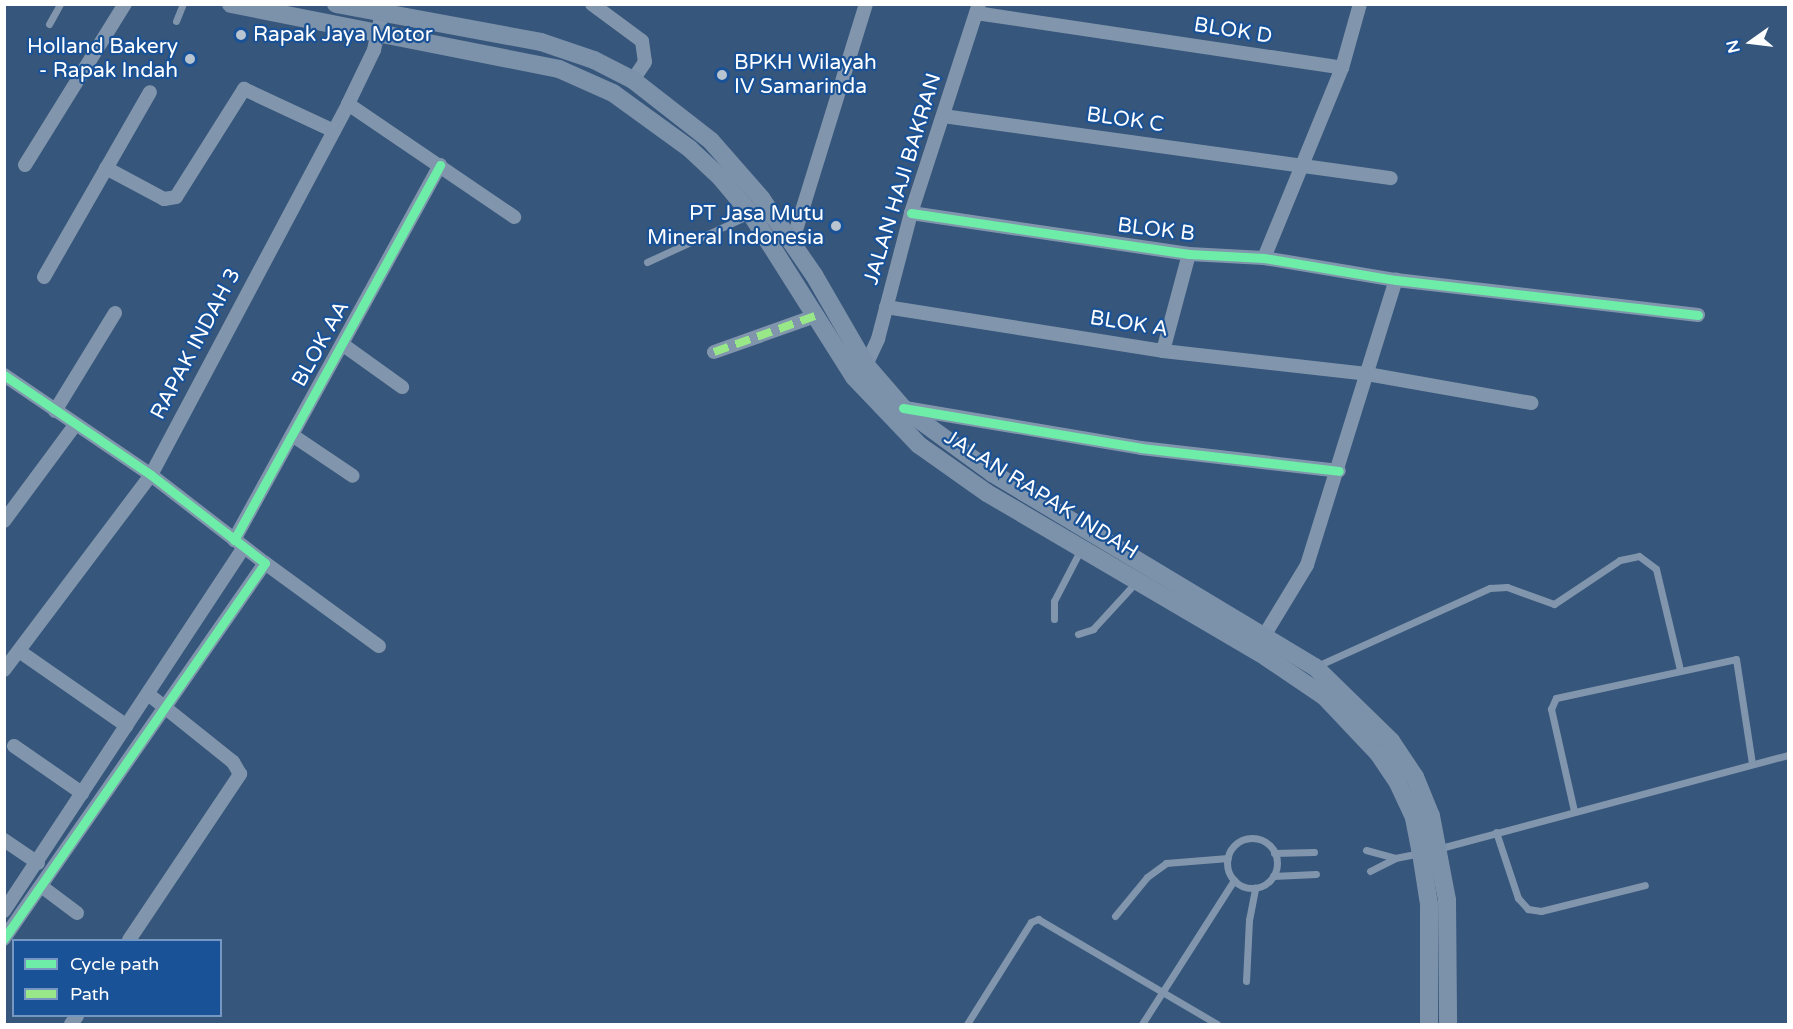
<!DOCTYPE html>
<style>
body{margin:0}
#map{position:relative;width:1793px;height:1029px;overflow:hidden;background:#37567b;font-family:"Varela Round",sans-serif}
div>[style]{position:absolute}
.service>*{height:7px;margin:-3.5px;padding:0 3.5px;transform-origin:3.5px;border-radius:3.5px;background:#8196ad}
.service>.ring{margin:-3.5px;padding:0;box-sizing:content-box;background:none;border:7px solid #8196ad;border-radius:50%}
.minor>*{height:14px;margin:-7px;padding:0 7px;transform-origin:7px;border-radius:7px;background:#8196ad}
.secondary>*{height:18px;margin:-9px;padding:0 9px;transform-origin:9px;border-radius:9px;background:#7c91aa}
.quiet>*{height:8px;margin-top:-4px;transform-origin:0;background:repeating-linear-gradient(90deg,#98e88a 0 15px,transparent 0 23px)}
.cycleway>*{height:9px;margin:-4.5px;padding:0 4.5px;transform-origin:4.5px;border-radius:4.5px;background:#6deda7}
.dots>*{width:16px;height:16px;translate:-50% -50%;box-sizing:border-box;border:3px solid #1a5298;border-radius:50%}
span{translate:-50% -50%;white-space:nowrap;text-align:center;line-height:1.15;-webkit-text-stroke:4.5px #1a5298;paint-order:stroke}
.street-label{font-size:21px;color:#fff}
.poi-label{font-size:21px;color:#fff}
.left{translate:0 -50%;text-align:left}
.right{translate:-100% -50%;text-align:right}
.frame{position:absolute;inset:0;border:6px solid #fff;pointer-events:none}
.legend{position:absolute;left:12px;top:939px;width:210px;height:78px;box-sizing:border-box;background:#1a5298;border:2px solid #7697c1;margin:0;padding:8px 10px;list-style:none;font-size:18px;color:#fff}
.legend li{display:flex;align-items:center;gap:12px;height:30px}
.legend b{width:30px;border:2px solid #7697c1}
.north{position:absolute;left:1721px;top:12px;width:60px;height:60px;-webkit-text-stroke:4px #1a5298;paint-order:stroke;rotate:256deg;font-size:16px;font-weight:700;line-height:24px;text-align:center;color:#fff}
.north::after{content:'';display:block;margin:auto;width:21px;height:27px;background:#fff;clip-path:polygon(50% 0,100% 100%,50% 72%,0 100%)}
</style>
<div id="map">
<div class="service">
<i style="left:176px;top:21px;width:18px;rotate:-68deg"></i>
<i style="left:49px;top:24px;width:23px;rotate:-61deg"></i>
<i style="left:647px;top:262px;width:112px;rotate:-24.7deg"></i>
<i style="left:1054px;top:619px;width:18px;rotate:-90deg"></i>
<i style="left:1054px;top:601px;width:59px;rotate:-62.6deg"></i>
<i style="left:1078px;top:634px;width:16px;rotate:-18deg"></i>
<i style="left:1093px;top:629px;width:64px;rotate:-47.5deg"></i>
<i style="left:1317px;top:666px;width:190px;rotate:-24.3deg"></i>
<i style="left:1490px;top:588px;width:17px;rotate:-3deg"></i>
<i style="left:1507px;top:587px;width:50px;rotate:19.9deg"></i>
<i style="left:1554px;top:604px;width:79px;rotate:-33.7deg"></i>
<i style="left:1620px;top:560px;width:19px;rotate:-12deg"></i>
<i style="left:1639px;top:556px;width:21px;rotate:37deg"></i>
<i style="left:1656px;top:569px;width:104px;rotate:76.6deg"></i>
<i style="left:1574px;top:811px;width:105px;rotate:-102.7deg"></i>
<i style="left:1551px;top:709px;width:12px;rotate:-66deg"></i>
<i style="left:1556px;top:698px;width:184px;rotate:-12.2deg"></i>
<i style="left:1736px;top:659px;width:105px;rotate:81.3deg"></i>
<i style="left:1496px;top:832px;width:70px;rotate:71.6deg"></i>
<i style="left:1518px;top:898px;width:15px;rotate:48deg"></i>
<i style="left:1528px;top:909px;width:13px;rotate:9deg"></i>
<i style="left:1541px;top:911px;width:107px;rotate:-14deg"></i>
<i class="ring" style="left:1227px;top:838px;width:43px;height:43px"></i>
<i style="left:1437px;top:849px;width:363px;rotate:-15deg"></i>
<i style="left:1366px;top:850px;width:30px;rotate:15deg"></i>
<i style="left:1274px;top:853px;width:40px;rotate:-1.4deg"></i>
<i style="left:1370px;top:871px;width:28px;rotate:-27deg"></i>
<i style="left:1395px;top:858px;width:26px;rotate:-11deg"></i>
<i style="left:1273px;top:876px;width:43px;rotate:-2.7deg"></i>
<i style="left:1115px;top:916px;width:50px;rotate:-50.6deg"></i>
<i style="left:1147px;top:877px;width:24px;rotate:-36deg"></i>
<i style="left:1166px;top:863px;width:62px;rotate:-4.6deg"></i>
<i style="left:1246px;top:981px;width:61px;rotate:-87.2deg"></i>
<i style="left:1249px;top:920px;width:33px;rotate:-79deg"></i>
<i style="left:967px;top:1024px;width:120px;rotate:-57.9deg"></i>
<i style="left:1031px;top:922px;width:8px;rotate:-23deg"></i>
<i style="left:1038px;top:919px;width:208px;rotate:30.4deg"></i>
<i style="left:1142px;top:1024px;width:171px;rotate:-57.4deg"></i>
</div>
<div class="minor">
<i style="left:592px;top:4px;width:62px;rotate:36.5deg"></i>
<i style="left:642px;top:41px;width:21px;rotate:82deg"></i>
<i style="left:645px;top:62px;width:22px;rotate:124deg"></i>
<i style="left:976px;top:13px;width:370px;rotate:8.5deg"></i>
<i style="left:348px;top:104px;width:201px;rotate:34.2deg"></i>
<i style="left:943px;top:116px;width:452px;rotate:7.9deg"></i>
<i style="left:25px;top:165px;width:190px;rotate:-58.2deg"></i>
<i style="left:106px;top:168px;width:66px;rotate:28.1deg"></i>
<i style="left:164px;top:199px;width:12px;rotate:-9deg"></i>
<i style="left:176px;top:197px;width:128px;rotate:-57.8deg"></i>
<i style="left:244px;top:89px;width:99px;rotate:25deg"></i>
<i style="left:911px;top:213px;width:281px;rotate:8.4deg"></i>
<i style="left:1189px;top:254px;width:75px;rotate:3.1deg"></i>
<i style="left:1264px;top:258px;width:134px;rotate:9.5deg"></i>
<i style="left:1396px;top:280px;width:304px;rotate:6.6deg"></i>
<i style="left:792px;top:243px;width:250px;rotate:-72.8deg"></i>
<i style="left:1264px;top:258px;width:205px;rotate:-67.7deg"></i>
<i style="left:1342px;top:68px;width:66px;rotate:-74.3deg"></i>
<i style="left:44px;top:277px;width:213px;rotate:-60.2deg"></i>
<i style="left:886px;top:307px;width:280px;rotate:9deg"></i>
<i style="left:1163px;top:351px;width:205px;rotate:6.4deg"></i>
<i style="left:1367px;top:374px;width:167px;rotate:10deg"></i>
<i style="left:342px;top:344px;width:74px;rotate:35.6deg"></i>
<i style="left:1163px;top:351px;width:100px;rotate:-75deg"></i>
<i style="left:714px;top:352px;width:107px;rotate:-19.6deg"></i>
<i style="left:866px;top:365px;width:29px;rotate:-65deg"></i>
<i style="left:878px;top:339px;width:130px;rotate:-75.3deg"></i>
<i style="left:911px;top:213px;width:220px;rotate:-72deg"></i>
<i style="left:4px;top:375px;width:178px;rotate:34.2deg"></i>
<i style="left:151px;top:475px;width:144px;rotate:37.7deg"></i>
<i style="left:265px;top:563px;width:458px;rotate:124.8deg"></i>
<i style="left:905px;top:408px;width:239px;rotate:9.6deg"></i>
<i style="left:1141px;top:448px;width:199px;rotate:6.6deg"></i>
<i style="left:55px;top:411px;width:115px;rotate:-58.5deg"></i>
<i style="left:292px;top:435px;width:73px;rotate:33.9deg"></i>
<i style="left:4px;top:521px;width:119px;rotate:-53.5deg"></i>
<i style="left:234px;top:540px;width:428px;rotate:-61.2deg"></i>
<i style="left:265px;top:563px;width:141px;rotate:36.1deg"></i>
<i style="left:1264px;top:636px;width:83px;rotate:-58.8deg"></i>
<i style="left:1307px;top:565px;width:299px;rotate:-72.7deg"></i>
<i style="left:19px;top:651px;width:131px;rotate:34.8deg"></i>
<i style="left:4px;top:670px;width:244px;rotate:-53deg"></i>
<i style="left:151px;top:475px;width:420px;rotate:-62deg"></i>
<i style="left:348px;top:104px;width:60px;rotate:-64.3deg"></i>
<i style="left:374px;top:50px;width:38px;rotate:-78deg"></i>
<i style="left:14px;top:746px;width:83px;rotate:34.7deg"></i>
<i style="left:4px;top:840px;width:41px;rotate:34.1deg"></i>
<i style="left:41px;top:886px;width:45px;rotate:36.9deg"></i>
<i style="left:4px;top:911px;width:436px;rotate:-56.6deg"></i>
<i style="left:129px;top:940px;width:200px;rotate:-56.2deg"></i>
<i style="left:240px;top:774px;width:14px;rotate:-120deg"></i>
<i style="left:233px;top:762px;width:109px;rotate:-141.3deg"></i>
<i style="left:71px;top:1024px;width:10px;rotate:-53deg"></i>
</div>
<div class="secondary">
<i style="left:231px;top:4px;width:334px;rotate:11.2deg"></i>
<i style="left:559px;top:69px;width:59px;rotate:24deg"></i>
<i style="left:613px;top:93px;width:95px;rotate:36deg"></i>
<i style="left:690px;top:149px;width:41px;rotate:43deg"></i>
<i style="left:720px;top:177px;width:48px;rotate:50deg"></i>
<i style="left:751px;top:214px;width:193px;rotate:57.7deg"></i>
<i style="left:854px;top:377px;width:94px;rotate:46.3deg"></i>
<i style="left:919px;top:445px;width:83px;rotate:35.2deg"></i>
<i style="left:987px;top:493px;width:324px;rotate:30.4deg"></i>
<i style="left:1266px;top:657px;width:71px;rotate:34.1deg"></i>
<i style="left:1325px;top:697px;width:77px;rotate:46.6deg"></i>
<i style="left:1378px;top:753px;width:36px;rotate:56deg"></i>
<i style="left:1398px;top:783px;width:38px;rotate:65deg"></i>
<i style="left:1414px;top:818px;width:36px;rotate:79deg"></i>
<i style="left:1421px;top:853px;width:52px;rotate:81.1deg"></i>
<i style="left:1429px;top:904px;width:120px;rotate:90deg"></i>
<i style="left:336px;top:4px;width:208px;rotate:10.5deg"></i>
<i style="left:541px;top:42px;width:56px;rotate:18.8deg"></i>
<i style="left:594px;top:60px;width:44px;rotate:27.1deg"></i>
<i style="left:633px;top:80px;width:99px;rotate:38deg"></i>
<i style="left:711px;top:141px;width:76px;rotate:48.7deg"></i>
<i style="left:761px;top:198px;width:93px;rotate:55.5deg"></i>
<i style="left:814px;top:275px;width:104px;rotate:60deg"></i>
<i style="left:866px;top:365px;width:57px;rotate:49.3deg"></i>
<i style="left:903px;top:408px;width:110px;rotate:36.1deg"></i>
<i style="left:992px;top:473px;width:377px;rotate:31deg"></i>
<i style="left:1315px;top:667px;width:106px;rotate:44.2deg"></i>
<i style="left:1391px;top:741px;width:43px;rotate:56.3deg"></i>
<i style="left:1415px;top:777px;width:42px;rotate:67.7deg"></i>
<i style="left:1431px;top:816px;width:86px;rotate:79.2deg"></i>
<i style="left:1447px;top:900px;width:124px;rotate:89.5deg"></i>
</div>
<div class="quiet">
<i style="left:714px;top:352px;width:107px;rotate:-19.6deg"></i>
</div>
<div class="cycleway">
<i style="left:911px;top:213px;width:281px;rotate:8.4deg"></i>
<i style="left:1189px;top:254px;width:75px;rotate:3.1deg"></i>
<i style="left:1264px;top:258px;width:134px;rotate:9.5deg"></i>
<i style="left:1396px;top:280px;width:304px;rotate:6.6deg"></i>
<i style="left:4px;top:375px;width:178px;rotate:34.2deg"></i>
<i style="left:151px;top:475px;width:144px;rotate:37.7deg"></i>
<i style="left:265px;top:563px;width:458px;rotate:124.8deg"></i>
<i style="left:903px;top:408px;width:241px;rotate:9.5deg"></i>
<i style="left:1141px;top:448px;width:199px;rotate:6.6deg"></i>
<i style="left:234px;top:540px;width:428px;rotate:-61.2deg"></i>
</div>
<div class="dots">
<i style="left:241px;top:35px;background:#b9c4d1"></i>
<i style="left:190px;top:59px;background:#b9c4d1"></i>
<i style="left:722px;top:75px;background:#b9c4d1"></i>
<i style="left:836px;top:226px;background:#b9c4d1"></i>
</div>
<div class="street-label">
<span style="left:1233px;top:31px;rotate:9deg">BLOK D</span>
<span style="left:1125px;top:120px;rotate:8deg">BLOK C</span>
<span style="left:903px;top:179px;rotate:-73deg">JALAN HAJI BAKRAN</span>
<span style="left:1156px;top:230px;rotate:7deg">BLOK B</span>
<span style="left:1129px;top:324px;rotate:9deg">BLOK A</span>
<span style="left:196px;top:344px;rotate:-62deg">RAPAK INDAH 3</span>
<span style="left:321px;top:344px;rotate:-61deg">BLOK AA</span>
<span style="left:1041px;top:495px;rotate:32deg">JALAN RAPAK INDAH</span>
</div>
<div class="poi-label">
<span class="left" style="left:253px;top:35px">Rapak Jaya Motor</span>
<span class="right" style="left:178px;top:59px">Holland Bakery<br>- Rapak Indah</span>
<span class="left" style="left:734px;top:75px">BPKH Wilayah<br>IV Samarinda</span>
<span class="right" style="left:824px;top:226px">PT Jasa Mutu<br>Mineral Indonesia</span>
</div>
<div class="frame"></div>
<ul class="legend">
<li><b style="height:8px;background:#6deda7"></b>Cycle path</li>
<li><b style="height:8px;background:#98e88a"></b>Path</li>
</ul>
<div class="north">N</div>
</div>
